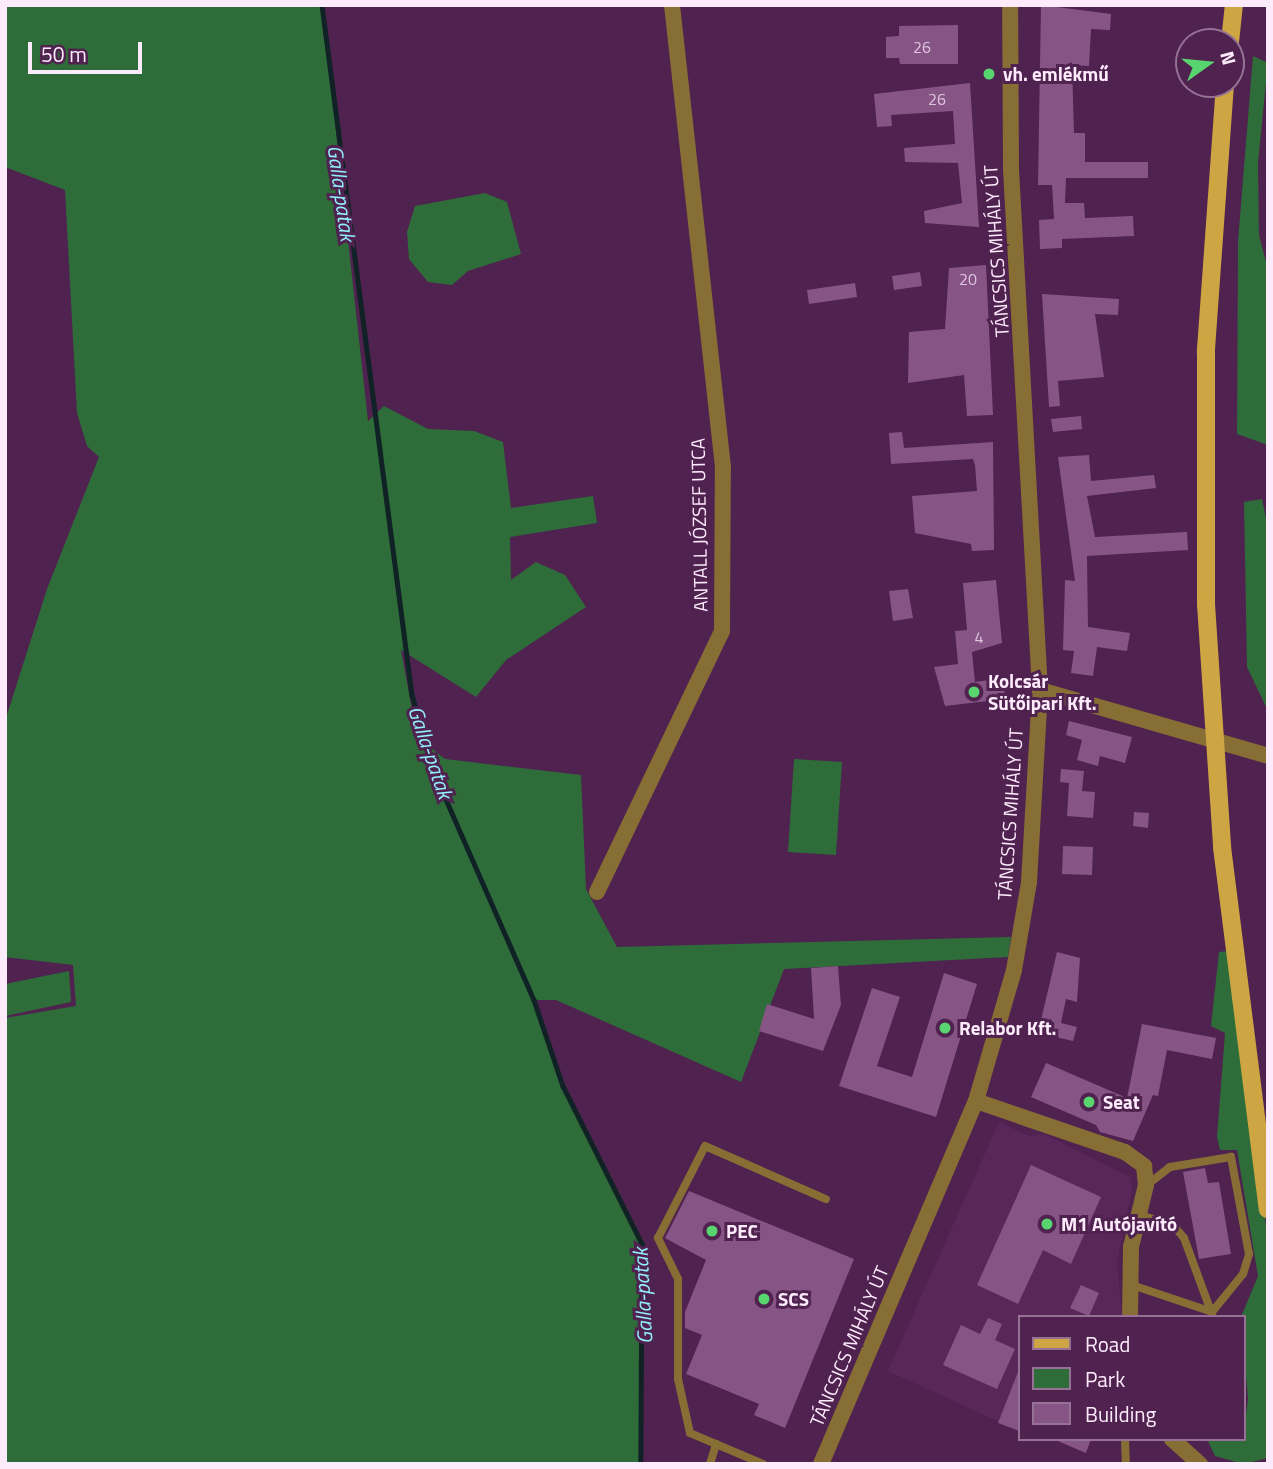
<!DOCTYPE html>
<meta charset="utf-8">
<style>
body{margin:0}
#map{position:relative;width:1273px;height:1469px;overflow:hidden;background:#4f224f;font-family:"Titillium Web",sans-serif}
div>[style]{position:absolute}
.built>*{inset:0;background:#5a275b}
.green>*{inset:0;background:#2e6d39}
.stream>*{height:4.5px;margin:-2.25px;padding:0 2.25px;transform-origin:2.25px;border-radius:2.25px;background:#102225}
.building>*{inset:0;background:#865586}
.lane>*{height:8px;margin:-4px;padding:0 4px;transform-origin:4px;border-radius:4px;background:#866e35}
.street>*{height:16px;margin:-8px;padding:0 8px;transform-origin:8px;border-radius:8px;background:#866e35}
.primary>*{height:18px;margin:-9px;padding:0 9px;transform-origin:9px;border-radius:9px;background:#cda643}
.dots>*{width:19px;height:19px;translate:-50% -50%;box-sizing:border-box;border:4px solid #4f224f;border-radius:50%}
span{translate:-50% -50%;white-space:nowrap;text-align:center;line-height:1.15;-webkit-text-stroke:6px #4f224f;paint-order:stroke}
.number-label{font-size:16px;color:#dfc6de}
.number-label span{-webkit-text-stroke-width:0}
.poi-label{font-size:19px;color:#fdebfc;font-weight:700}
.left{translate:0 -50%;text-align:left}
.street-label{font-size:19px;color:#fdebfc}
.water-label{font-size:21px;color:#93f1fe;font-style:italic}
.frame{position:absolute;inset:0;border:7px solid #fdebfc;pointer-events:none}
.legend{position:absolute;left:1018px;top:1315px;width:228px;height:126px;box-sizing:border-box;background:#4f224f;border:2px solid #957294;margin:0;padding:9px 12px;list-style:none;font-size:21px;color:#fdebfc}
.legend li{display:flex;align-items:center;gap:14px;height:35px}
.legend b{width:35px;border:2px solid #957294}
.north{position:absolute;left:1175px;top:28px;width:70px;height:70px;box-sizing:border-box;background:#4f224f;border:2px solid #957294;border-radius:50%;rotate:75deg;font-size:19px;font-weight:700;line-height:28px;text-align:center;color:#fdebfc}
.north::after{content:'';display:block;margin:auto;width:24px;height:32px;background:#59d56f;clip-path:polygon(50% 0,100% 100%,50% 72%,0 100%)}
.scale{position:absolute;left:28px;top:42px;width:114px;height:32px;box-sizing:border-box;border:4px solid #fdebfc;border-top:0;padding-left:9px;font-size:21px;line-height:24px;white-space:nowrap;color:#fdebfc;-webkit-text-stroke:5px #4f224f;paint-order:stroke}
</style>
<div id="map">
<div class="built">
<i style="clip-path:polygon(999px 1122px,1029px 1136px,1044px 1134px,1130px 1177px,1132px 1189px,1117px 1262px,1122px 1317px,1019px 1317px,1019px 1431px,888px 1371px)"></i>
</div>
<div class="green">
<i style="clip-path:polygon(5px 5px,322px 5px,368px 421px,384px 406px,428px 429px,474px 431px,503px 442px,511px 508px,593px 496px,597px 523px,510px 537px,511px 580px,536px 562px,565px 575px,586px 607px,506px 660px,476px 697px,401px 650px,417px 737px,445px 759px,581px 775px,586px 889px,617px 947px,1011px 937px,1008px 957px,784px 969px,741px 1082px,556px 1000px,534px 1000px,563px 1086px,642px 1244px,641px 1464px,5px 1464px,5px 1018px,76px 1006px,73px 965px,5px 957px,5px 721px,47px 589px,99px 457px,87px 446px,77px 413px,65px 190px,5px 167px)"></i>
<i style="clip-path:polygon(1253px 56px,1268px 63px,1258px 163px,1259px 235px,1268px 269px,1268px 445px,1237px 434px,1238px 241px)"></i>
<i style="clip-path:polygon(485px 193px,507px 202px,521px 254px,468px 271px,452px 285px,428px 282px,409px 259px,407px 232px,415px 206px)"></i>
<i style="clip-path:polygon(1262px 499px,1268px 528px,1268px 711px,1247px 667px,1244px 502px)"></i>
<i style="clip-path:polygon(794px 759px,842px 762px,836px 855px,788px 852px)"></i>
<i style="clip-path:polygon(1229px 951px,1268px 1241px,1268px 1458px,1244px 1464px,1215px 1456px,1207px 1439px,1243px 1439px,1248px 1399px,1241px 1317px,1258px 1276px,1237px 1150px,1220px 1150px,1217px 1137px,1225px 1033px,1211px 1026px,1219px 952px)"></i>
<i style="clip-path:polygon(69px 971px,71px 1002px,5px 1016px,5px 984px)"></i>
</div>
<div class="stream">
<i style="left:322px;top:5px;width:696px;rotate:82.57deg"></i>
<i style="left:412px;top:695px;width:88px;rotate:73.4deg"></i>
<i style="left:437px;top:779px;width:241px;rotate:66.3deg"></i>
<i style="left:534px;top:1000px;width:91px;rotate:71.4deg"></i>
<i style="left:563px;top:1086px;width:177px;rotate:63.4deg"></i>
<i style="left:642px;top:1244px;width:220px;rotate:90.3deg"></i>
</div>
<div class="building">
<i style="clip-path:polygon(1041px 5px,1111px 14px,1110px 30px,1091px 29px,1089px 66px,1072px 65px,1074px 133px,1085px 133px,1085px 162px,1148px 162px,1148px 178px,1066px 178px,1065px 203px,1084px 203px,1085px 218px,1133px 216px,1134px 236px,1062px 239px,1062px 248px,1040px 249px,1039px 220px,1054px 219px,1052px 185px,1038px 185px)"></i>
<i style="clip-path:polygon(958px 25px,958px 64px,900px 64px,899px 58px,886px 58px,886px 37px,899px 36px,899px 26px)"></i>
<i style="clip-path:polygon(970px 83px,979px 227px,925px 223px,924px 211px,962px 203px,958px 163px,905px 162px,904px 148px,955px 144px,953px 111px,891px 115px,892px 126px,877px 127px,874px 94px)"></i>
<i style="clip-path:polygon(986px 265px,993px 415px,967px 416px,964px 375px,908px 383px,909px 332px,945px 329px,949px 268px)"></i>
<i style="clip-path:polygon(920px 272px,922px 286px,894px 290px,892px 276px)"></i>
<i style="clip-path:polygon(855px 283px,857px 297px,809px 304px,807px 290px)"></i>
<i style="clip-path:polygon(1042px 294px,1119px 299px,1118px 315px,1095px 314px,1104px 377px,1058px 381px,1060px 406px,1049px 407px)"></i>
<i style="clip-path:polygon(1081px 416px,1082px 429px,1053px 432px,1051px 419px)"></i>
<i style="clip-path:polygon(902px 432px,904px 448px,993px 442px,994px 550px,972px 551px,971px 544px,915px 533px,912px 496px,977px 491px,975px 465px,973px 459px,891px 464px,889px 433px)"></i>
<i style="clip-path:polygon(1089px 455px,1091px 481px,1154px 475px,1156px 488px,1087px 496px,1095px 537px,1187px 532px,1188px 550px,1087px 556px,1088px 627px,1130px 633px,1127px 651px,1097px 647px,1093px 676px,1071px 673px,1074px 651px,1063px 650px,1065px 580px,1075px 581px,1058px 457px)"></i>
<i style="clip-path:polygon(996px 580px,1002px 643px,972px 652px,975px 682px,1003px 678px,1005px 699px,945px 706px,934px 667px,958px 664px,955px 631px,967px 630px,963px 583px)"></i>
<i style="clip-path:polygon(908px 589px,913px 618px,893px 621px,889px 591px)"></i>
<i style="clip-path:polygon(1069px 721px,1132px 737px,1125px 763px,1100px 756px,1098px 766px,1077px 760px,1082px 740px,1066px 735px)"></i>
<i style="clip-path:polygon(1061px 769px,1084px 771px,1082px 791px,1095px 792px,1093px 818px,1067px 816px,1069px 783px,1060px 782px)"></i>
<i style="clip-path:polygon(1134px 812px,1149px 813px,1148px 828px,1133px 826px)"></i>
<i style="clip-path:polygon(1063px 846px,1093px 847px,1092px 875px,1062px 874px)"></i>
<i style="clip-path:polygon(1057px 952px,1080px 958px,1077px 1002px,1066px 999px,1061px 1023px,1077px 1027px,1073px 1041px,1038px 1033px)"></i>
<i style="clip-path:polygon(838px 966px,841px 1005px,823px 1051px,759px 1031px,767px 1004px,814px 1019px,811px 968px)"></i>
<i style="clip-path:polygon(944px 973px,977px 984px,936px 1117px,839px 1086px,872px 988px,900px 997px,877px 1066px,912px 1077px)"></i>
<i style="clip-path:polygon(1142px 1024px,1216px 1038px,1212px 1059px,1167px 1050px,1158px 1096px,1153px 1095px,1133px 1141px,1100px 1132px,1096px 1125px,1031px 1097px,1046px 1063px,1127px 1098px)"></i>
<i style="clip-path:polygon(1031px 1165px,1101px 1197px,1071px 1264px,1043px 1250px,1018px 1304px,977px 1285px)"></i>
<i style="clip-path:polygon(1205px 1168px,1208px 1183px,1219px 1182px,1231px 1254px,1199px 1259px,1183px 1172px)"></i>
<i style="clip-path:polygon(689px 1191px,854px 1259px,785px 1428px,754px 1415px,759px 1404px,686px 1374px,702px 1335px,685px 1328px,685px 1312px,706px 1260px,665px 1238px)"></i>
<i style="clip-path:polygon(1081px 1285px,1099px 1293px,1089px 1316px,1070px 1308px)"></i>
<i style="clip-path:polygon(988px 1318px,1002px 1324px,995px 1340px,1015px 1349px,997px 1389px,943px 1365px,961px 1325px,980px 1334px)"></i>
<i style="clip-path:polygon(1018px 1372px,1019px 1372px,1019px 1431px,998px 1423px)"></i>
<i style="clip-path:polygon(1053px 1439px,1091px 1439px,1086px 1453px)"></i>
</div>
<div class="lane">
<i style="left:1139px;top:1215px;width:34px;rotate:15deg"></i>
<i style="left:1172px;top:1224px;width:18px;rotate:49deg"></i>
<i style="left:1184px;top:1238px;width:81px;rotate:69.8deg"></i>
<i style="left:1129px;top:1284px;width:88px;rotate:18.6deg"></i>
<i style="left:1212px;top:1312px;width:49px;rotate:-50.8deg"></i>
<i style="left:1243px;top:1274px;width:21px;rotate:-73deg"></i>
<i style="left:1249px;top:1254px;width:99px;rotate:-100.5deg"></i>
<i style="left:1231px;top:1157px;width:62px;rotate:170.7deg"></i>
<i style="left:1170px;top:1167px;width:29px;rotate:142deg"></i>
<i style="left:1125px;top:1439px;width:23px;rotate:88deg"></i>
<i style="left:710px;top:1464px;width:21px;rotate:-73deg"></i>
<i style="left:763px;top:1464px;width:79px;rotate:-157deg"></i>
<i style="left:690px;top:1433px;width:55px;rotate:-102.5deg"></i>
<i style="left:678px;top:1379px;width:100px;rotate:-90deg"></i>
<i style="left:678px;top:1279px;width:46px;rotate:-116deg"></i>
<i style="left:658px;top:1238px;width:103px;rotate:-62.9deg"></i>
<i style="left:705px;top:1146px;width:132px;rotate:23.7deg"></i>
</div>
<div class="street">
<i style="left:1040px;top:690px;width:237px;rotate:16.1deg"></i>
<i style="left:597px;top:892px;width:289px;rotate:-64.4deg"></i>
<i style="left:722px;top:631px;width:164px;rotate:-89.7deg"></i>
<i style="left:723px;top:467px;width:465px;rotate:-96.3deg"></i>
<i style="left:976px;top:1101px;width:157px;rotate:18.9deg"></i>
<i style="left:1125px;top:1152px;width:24px;rotate:36deg"></i>
<i style="left:1144px;top:1166px;width:19px;rotate:84deg"></i>
<i style="left:1146px;top:1185px;width:64px;rotate:103.6deg"></i>
<i style="left:1131px;top:1247px;width:70px;rotate:90.8deg"></i>
<i style="left:1172px;top:1439px;width:38px;rotate:42deg"></i>
<i style="left:821px;top:1464px;width:395px;rotate:-66.9deg"></i>
<i style="left:976px;top:1101px;width:136px;rotate:-73.8deg"></i>
<i style="left:1014px;top:970px;width:89px;rotate:-80.3deg"></i>
<i style="left:1029px;top:882px;width:192px;rotate:-86.7deg"></i>
<i style="left:1040px;top:690px;width:521px;rotate:-93.19deg"></i>
<i style="left:1011px;top:170px;width:165px;rotate:-90.3deg"></i>
</div>
<div class="primary">
<i style="left:1230px;top:42px;width:37px;rotate:-84deg"></i>
<i style="left:1225px;top:84px;width:269px;rotate:94.1deg"></i>
<i style="left:1206px;top:352px;width:252px;rotate:90deg"></i>
<i style="left:1206px;top:604px;width:244px;rotate:86.2deg"></i>
<i style="left:1222px;top:847px;width:365px;rotate:82.8deg"></i>
</div>
<div class="dots">
<i style="left:989px;top:74px;background:#59d56f"></i>
<i style="left:974px;top:692px;background:#59d56f"></i>
<i style="left:945px;top:1028px;background:#59d56f"></i>
<i style="left:1089px;top:1102px;background:#59d56f"></i>
<i style="left:1047px;top:1224px;background:#59d56f"></i>
<i style="left:712px;top:1231px;background:#59d56f"></i>
<i style="left:764px;top:1299px;background:#59d56f"></i>
</div>
<div class="number-label">
<span style="left:922px;top:47px">26</span>
<span style="left:937px;top:99px">26</span>
<span style="left:968px;top:279px">20</span>
<span style="left:979px;top:637px">4</span>
</div>
<div class="poi-label">
<span class="left" style="left:1003px;top:74px">vh. emlékmű</span>
<span class="left" style="left:988px;top:692px">Kolcsár<br>Sütőipari Kft.</span>
<span class="left" style="left:959px;top:1028px">Relabor Kft.</span>
<span class="left" style="left:1103px;top:1102px">Seat</span>
<span class="left" style="left:1061px;top:1224px">M1 Autójavító</span>
<span class="left" style="left:726px;top:1231px">PEC</span>
<span class="left" style="left:778px;top:1299px">SCS</span>
</div>
<div class="street-label">
<span style="left:996px;top:251px;rotate:-94deg">TÁNCSICS MIHÁLY ÚT</span>
<span style="left:699px;top:525px;rotate:-91deg">ANTALL JÓZSEF UTCA</span>
<span style="left:1010px;top:814px;rotate:-86deg">TÁNCSICS MIHÁLY ÚT</span>
<span style="left:849px;top:1346px;rotate:-67deg">TÁNCSICS MIHÁLY ÚT</span>
</div>
<div class="water-label">
<span style="left:342px;top:193px;rotate:82deg">Galla-patak</span>
<span style="left:431px;top:752px;rotate:71deg">Galla-patak</span>
<span style="left:642px;top:1296px;rotate:-93deg">Galla-patak</span>
</div>
<div class="frame"></div>
<ul class="legend">
<li><b style="height:9px;background:#cda643"></b>Road</li>
<li><b style="height:19px;background:#2e6d39"></b>Park</li>
<li><b style="height:19px;background:#865586"></b>Building</li>
</ul>
<div class="north">N</div>
<div class="scale">50 m</div>
</div>
